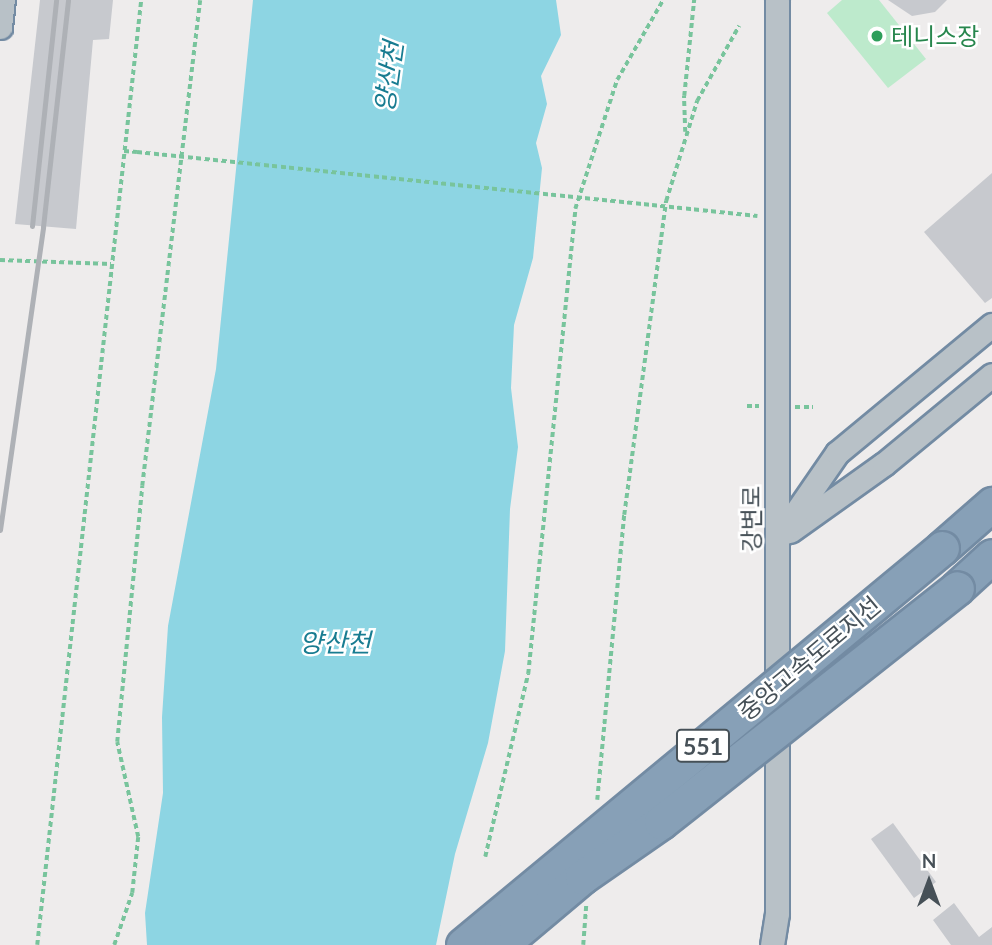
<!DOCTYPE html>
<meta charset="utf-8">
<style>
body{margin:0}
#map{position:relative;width:992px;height:945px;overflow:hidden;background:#eeecec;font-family:Lato,"Noto Sans KR",sans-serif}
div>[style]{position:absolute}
.green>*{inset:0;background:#bdeacc}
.water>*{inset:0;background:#8dd5e3}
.building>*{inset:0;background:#c7c9ce}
.path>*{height:3.5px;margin-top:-1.75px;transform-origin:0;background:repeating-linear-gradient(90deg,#78c49c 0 5px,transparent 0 8.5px)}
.roads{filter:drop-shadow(2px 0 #738ba3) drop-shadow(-2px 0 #738ba3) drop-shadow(0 2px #738ba3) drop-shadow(0 -2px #738ba3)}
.minor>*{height:23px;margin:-11.5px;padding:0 11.5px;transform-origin:11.5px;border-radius:11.5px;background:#b8c1c7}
.highway>*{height:33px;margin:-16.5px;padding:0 16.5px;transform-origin:16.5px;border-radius:16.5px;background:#87a0b7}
.rail>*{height:5px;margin:-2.5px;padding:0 2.5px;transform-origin:2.5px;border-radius:2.5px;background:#aeb1b6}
.path-bridge>*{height:3.5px;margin-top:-1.75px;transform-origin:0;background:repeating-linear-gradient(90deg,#78c49c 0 5px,transparent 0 8.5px)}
.bridges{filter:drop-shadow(2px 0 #738ba3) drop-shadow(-2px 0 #738ba3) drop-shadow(0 2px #738ba3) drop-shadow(0 -2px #738ba3)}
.highway-bridge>*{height:33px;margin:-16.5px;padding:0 16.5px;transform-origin:16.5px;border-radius:16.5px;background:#87a0b7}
.dots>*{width:19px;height:19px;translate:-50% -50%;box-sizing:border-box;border:4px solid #fff;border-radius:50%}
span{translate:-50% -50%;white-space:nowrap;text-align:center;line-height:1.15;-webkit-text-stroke:5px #fff;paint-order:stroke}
.shield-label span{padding:2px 5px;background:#fff;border:2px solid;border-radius:5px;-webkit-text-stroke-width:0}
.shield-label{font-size:23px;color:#465057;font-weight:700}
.leisure-label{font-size:24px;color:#27864d}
.left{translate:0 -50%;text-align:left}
.street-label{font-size:24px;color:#465057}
.water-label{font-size:26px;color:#187c91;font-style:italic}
.north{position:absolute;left:894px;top:847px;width:70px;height:70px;-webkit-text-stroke:5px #fff;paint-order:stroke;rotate:0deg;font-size:19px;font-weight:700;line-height:28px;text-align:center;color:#465057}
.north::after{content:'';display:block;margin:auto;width:24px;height:32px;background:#465057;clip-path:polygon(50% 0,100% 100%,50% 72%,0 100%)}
</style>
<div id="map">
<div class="green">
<i style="clip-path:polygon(842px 0,879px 0,926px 59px,888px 88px,827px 13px)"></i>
</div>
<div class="water">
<i style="clip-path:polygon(253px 0,556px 0,561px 35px,541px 76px,547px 104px,536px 143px,542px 168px,533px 258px,514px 325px,511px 388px,518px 447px,510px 509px,505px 651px,488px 743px,455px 854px,436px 945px,147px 945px,145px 913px,163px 793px,162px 717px,168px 626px,216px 369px)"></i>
</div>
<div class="building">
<i style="clip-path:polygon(40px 0,113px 0,109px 39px,93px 40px,76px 229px,15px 224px)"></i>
<i style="clip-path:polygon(888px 0,947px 0,935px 12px,912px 16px)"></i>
<i style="clip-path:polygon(992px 173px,992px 298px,985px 303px,924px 232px)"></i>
<i style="clip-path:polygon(893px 823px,936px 882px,914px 898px,871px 839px)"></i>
<i style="clip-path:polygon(954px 903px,979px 937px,992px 927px,992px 945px,951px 945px,933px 920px)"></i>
</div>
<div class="path">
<i style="left:685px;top:132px;width:36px;rotate:-92deg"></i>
<i style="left:684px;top:96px;width:97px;rotate:-84.1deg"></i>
<i style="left:124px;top:151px;width:13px;rotate:4deg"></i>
<i style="left:652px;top:205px;width:106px;rotate:6deg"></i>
<i style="left:0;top:260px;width:111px;rotate:2.1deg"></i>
<i style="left:747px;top:406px;width:12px"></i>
<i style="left:795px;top:407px;width:18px"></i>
<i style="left:597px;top:800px;width:286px;rotate:-84.6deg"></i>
<i style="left:624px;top:515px;width:317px;rotate:-82.4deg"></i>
<i style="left:666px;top:201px;width:105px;rotate:-72.8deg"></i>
<i style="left:697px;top:101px;width:86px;rotate:-60.8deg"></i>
<i style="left:485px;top:857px;width:188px;rotate:-76.8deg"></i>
<i style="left:528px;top:674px;width:467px;rotate:-84.2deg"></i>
<i style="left:575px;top:209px;width:136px;rotate:-72deg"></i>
<i style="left:617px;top:80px;width:92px;rotate:-60.1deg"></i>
<i style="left:37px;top:945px;width:951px;rotate:-83.72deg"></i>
<i style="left:114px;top:945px;width:55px;rotate:-70.9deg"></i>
<i style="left:132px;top:893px;width:56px;rotate:-83.9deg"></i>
<i style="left:138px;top:837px;width:97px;rotate:-102.5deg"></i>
<i style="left:117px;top:742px;width:257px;rotate:-84.4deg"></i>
<i style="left:142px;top:486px;width:489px;rotate:-83.2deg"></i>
<i style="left:583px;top:945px;width:40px;rotate:-85.7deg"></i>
</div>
<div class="roads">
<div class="minor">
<i style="left:0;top:27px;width:27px;rotate:-84deg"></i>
<i style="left:790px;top:531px;width:115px;rotate:-35.5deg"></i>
<i style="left:884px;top:464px;width:140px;rotate:-39.5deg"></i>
<i style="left:777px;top:540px;width:106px;rotate:-55.4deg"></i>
<i style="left:837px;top:453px;width:201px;rotate:-39.6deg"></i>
<i style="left:772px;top:945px;width:32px;rotate:-81deg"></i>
<i style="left:777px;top:913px;width:913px;rotate:-90deg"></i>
</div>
<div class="highway">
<i style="left:942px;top:548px;width:67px;rotate:-41.3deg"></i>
<i style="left:957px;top:588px;width:47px;rotate:-42.4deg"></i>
</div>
</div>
<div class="rail">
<i style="left:32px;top:226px;width:227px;rotate:-83.9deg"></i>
<i style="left:0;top:530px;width:306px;rotate:-81.9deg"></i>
<i style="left:43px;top:227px;width:228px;rotate:-83.7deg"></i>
</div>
<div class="path-bridge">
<i style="left:137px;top:152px;width:518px;rotate:5.88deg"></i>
</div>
<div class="bridges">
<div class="highway-bridge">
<i style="left:463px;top:945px;width:622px;rotate:-39.65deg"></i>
<i style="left:501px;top:945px;width:106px;rotate:-40deg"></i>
<i style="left:582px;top:877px;width:96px;rotate:-34.8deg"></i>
<i style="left:661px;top:822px;width:377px;rotate:-38.3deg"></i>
</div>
</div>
<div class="dots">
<i style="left:877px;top:36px;background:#2e9e5b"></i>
</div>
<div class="shield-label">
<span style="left:703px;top:746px">551</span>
</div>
<div class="leisure-label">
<span class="left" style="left:891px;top:36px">테니스장</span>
</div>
<div class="street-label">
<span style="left:751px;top:519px;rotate:-90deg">강변로</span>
<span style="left:809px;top:658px;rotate:-40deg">중앙고속도로지선</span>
</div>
<div class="water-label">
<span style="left:389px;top:77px;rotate:-82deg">양산천</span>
<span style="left:335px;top:643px">양산천</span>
</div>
<div class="north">N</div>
</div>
